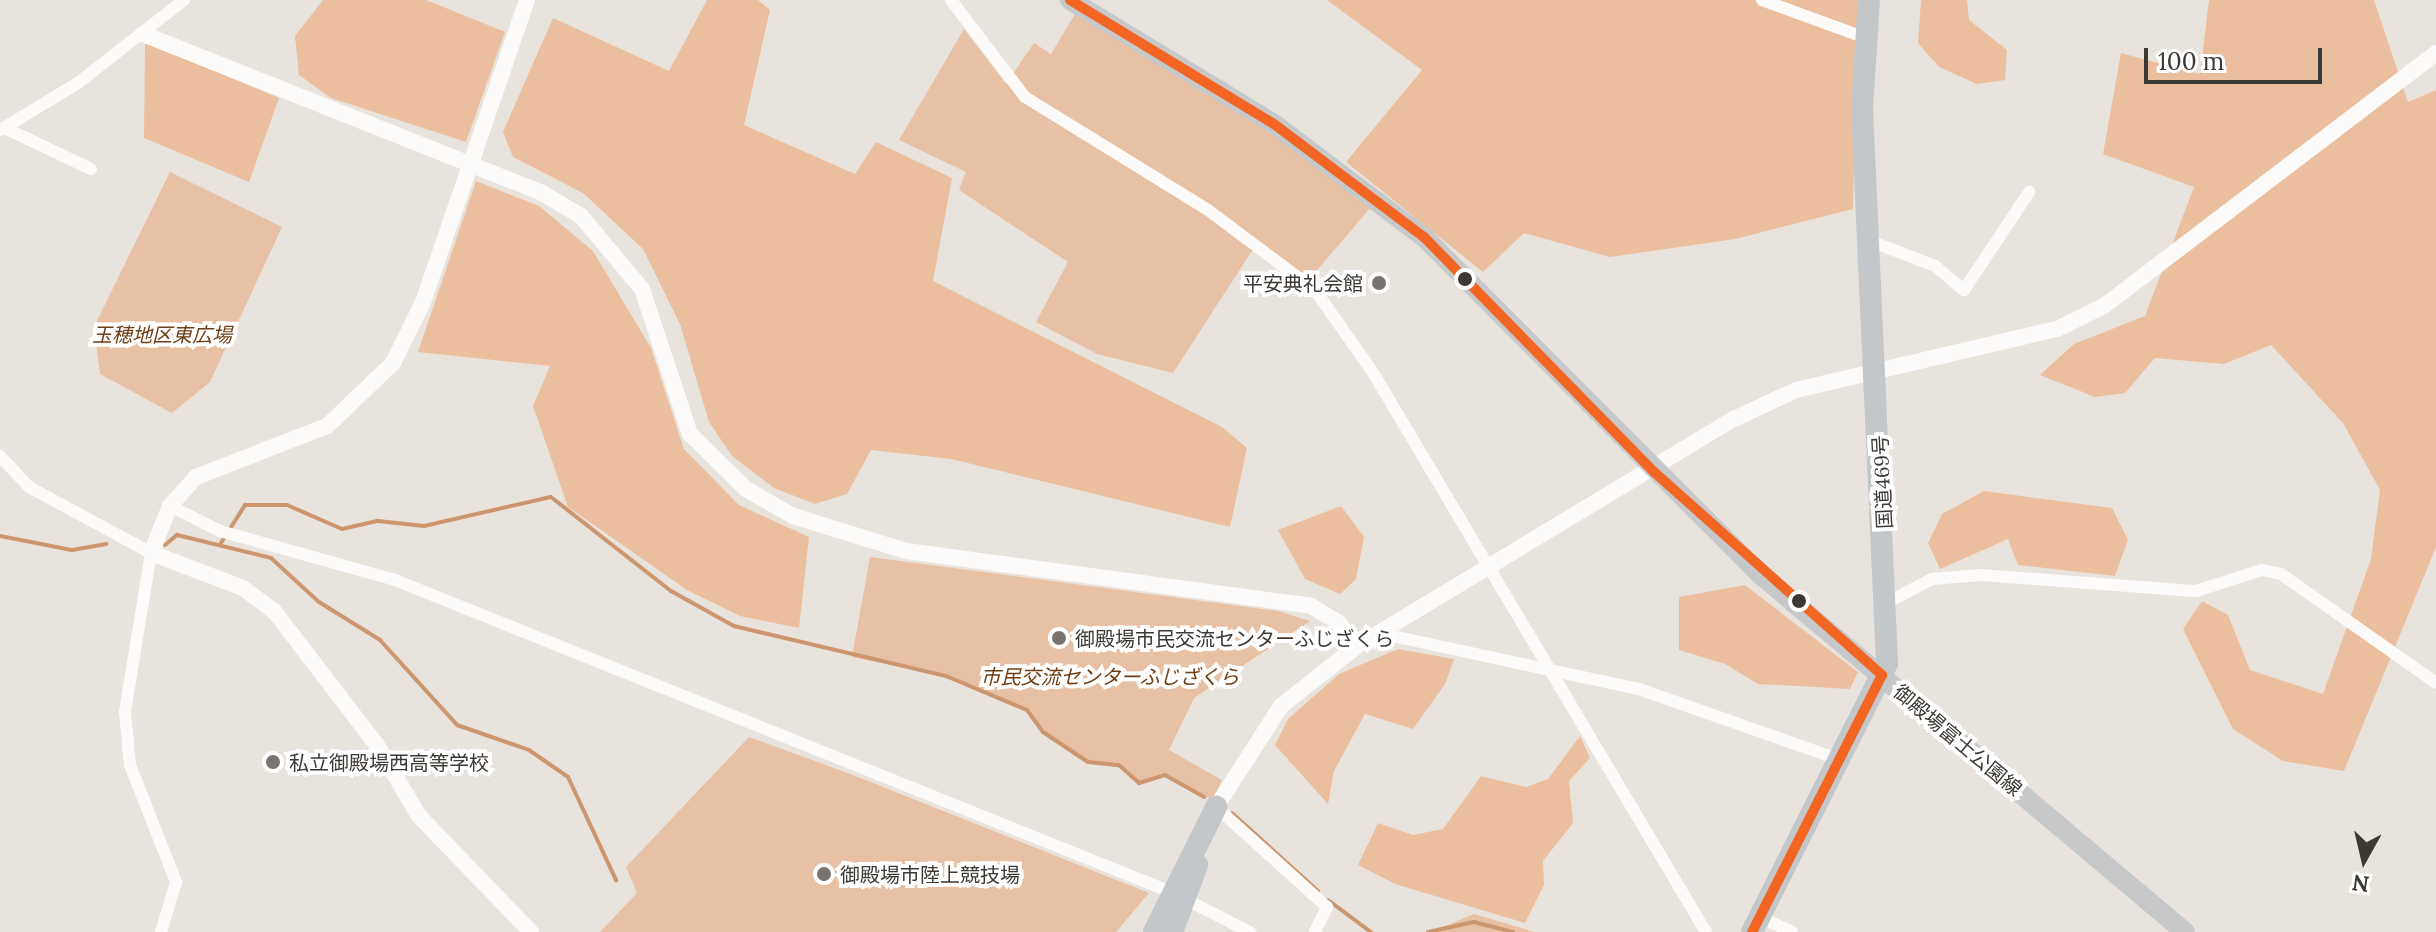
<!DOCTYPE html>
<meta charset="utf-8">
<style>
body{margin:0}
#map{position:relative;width:2436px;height:932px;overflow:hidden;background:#e9e3de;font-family:Lora,"Noto Sans JP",serif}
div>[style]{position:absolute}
.green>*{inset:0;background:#e8c0a3}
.forest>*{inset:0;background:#ebbf9e}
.stream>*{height:4px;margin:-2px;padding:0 2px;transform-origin:2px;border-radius:2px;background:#cc976e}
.minor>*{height:12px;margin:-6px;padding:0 6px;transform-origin:6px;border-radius:6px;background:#fcfbfa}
.tertiary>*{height:16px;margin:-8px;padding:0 8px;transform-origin:8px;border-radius:8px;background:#fcfbfa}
.primary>*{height:20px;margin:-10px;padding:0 10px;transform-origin:10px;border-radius:10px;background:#c6c8ca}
.trunk>*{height:22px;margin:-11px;padding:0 11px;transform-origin:11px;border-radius:11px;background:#c4c7ca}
.bus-1>*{height:10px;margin:-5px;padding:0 5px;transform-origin:5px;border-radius:5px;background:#f26522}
.dots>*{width:22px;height:22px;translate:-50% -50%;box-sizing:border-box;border:4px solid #fff;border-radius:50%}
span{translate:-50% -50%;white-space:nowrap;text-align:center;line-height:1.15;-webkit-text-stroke:8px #fff;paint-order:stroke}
.poi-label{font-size:20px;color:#3c3834}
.right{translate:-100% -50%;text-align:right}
.left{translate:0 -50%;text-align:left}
.park-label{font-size:20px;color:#6f3e14;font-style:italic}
.street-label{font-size:20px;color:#3c3834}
.north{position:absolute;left:2324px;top:820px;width:80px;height:80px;-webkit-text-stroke:6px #fff;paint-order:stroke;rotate:188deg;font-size:22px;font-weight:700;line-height:32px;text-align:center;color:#3c3834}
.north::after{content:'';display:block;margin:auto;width:28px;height:36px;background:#3c3834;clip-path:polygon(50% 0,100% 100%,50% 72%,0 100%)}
.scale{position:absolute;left:2144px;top:48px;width:178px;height:36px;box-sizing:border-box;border:4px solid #3c3834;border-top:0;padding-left:10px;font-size:24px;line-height:28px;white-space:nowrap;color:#3c3834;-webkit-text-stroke:6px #fff;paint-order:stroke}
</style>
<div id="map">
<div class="green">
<i style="clip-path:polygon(1075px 14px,1281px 140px,1371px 207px,1308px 281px,1257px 243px,1173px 373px,1097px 354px,1036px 322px,1068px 262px,959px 190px,966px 172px,899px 140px,964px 29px,1006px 84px,1034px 43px,1051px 54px)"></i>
<i style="clip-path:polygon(170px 172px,282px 227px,210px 382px,172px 413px,100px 374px,94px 327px)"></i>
<i style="clip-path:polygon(870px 557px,1278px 611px,1310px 621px,1194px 698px,1169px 750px,1222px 780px,1213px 800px,1165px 775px,1139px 783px,1119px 765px,1088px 762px,1043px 732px,1027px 710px,1000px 697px,946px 676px,852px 657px)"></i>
<i style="clip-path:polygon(749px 737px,853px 775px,1149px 893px,1116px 932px,600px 932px,637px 893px,626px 867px)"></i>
<i style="clip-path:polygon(1474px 914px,1531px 931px,1533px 932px,1431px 932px)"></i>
</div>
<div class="forest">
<i style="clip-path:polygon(323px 0,426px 0,505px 32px,466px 142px,331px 98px,299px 75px,295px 36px)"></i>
<i style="clip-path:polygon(707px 0,758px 0,770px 10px,744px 125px,855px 174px,876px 142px,952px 178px,933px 281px,1222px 427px,1247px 448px,1230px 527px,951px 459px,871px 450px,847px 494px,815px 504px,774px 488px,732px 456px,709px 422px,680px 324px,643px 249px,583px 193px,513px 157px,503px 132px,553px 18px,669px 71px)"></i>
<i style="clip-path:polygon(1327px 0,1858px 0,1853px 209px,1735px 239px,1610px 257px,1524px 233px,1483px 272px,1346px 162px,1422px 70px)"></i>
<i style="clip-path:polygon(1921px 0,1967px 0,1969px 20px,2007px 50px,2005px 80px,1977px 84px,1939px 67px,1918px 43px)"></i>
<i style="clip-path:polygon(2209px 0,2374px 0,2408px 102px,2436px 90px,2436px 547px,2344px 771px,2283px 761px,2233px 729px,2183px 629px,2202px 601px,2228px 615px,2250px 670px,2323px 694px,2371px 559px,2380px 490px,2343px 423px,2271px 345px,2224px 364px,2155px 358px,2125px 393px,2095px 397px,2040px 375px,2074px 344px,2145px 316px,2194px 187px,2103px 154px,2121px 53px,2200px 74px)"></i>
<i style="clip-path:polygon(145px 42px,279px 98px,249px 182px,144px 138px)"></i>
<i style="clip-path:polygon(476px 181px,539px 206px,593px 251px,651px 348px,684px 449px,739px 505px,809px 537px,799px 628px,740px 616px,687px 590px,568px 507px,533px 406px,550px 366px,418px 352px)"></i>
<i style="clip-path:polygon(1984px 491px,2112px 508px,2128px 540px,2115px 576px,2018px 565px,2008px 539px,1940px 569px,1928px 543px,1942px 514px)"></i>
<i style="clip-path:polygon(1341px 506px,1364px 537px,1356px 579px,1340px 594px,1305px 579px,1278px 530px)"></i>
<i style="clip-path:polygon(1745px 585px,1858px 672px,1850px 689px,1758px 684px,1725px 664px,1679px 650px,1679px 597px)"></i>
<i style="clip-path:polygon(1398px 649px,1454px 659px,1445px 684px,1413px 729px,1365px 714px,1334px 771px,1328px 804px,1275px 745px,1288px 719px,1339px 674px)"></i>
<i style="clip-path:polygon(1580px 736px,1590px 758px,1569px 781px,1573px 823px,1543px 861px,1544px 885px,1525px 923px,1395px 884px,1358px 865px,1378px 823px,1413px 835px,1443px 829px,1481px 776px,1526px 787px,1548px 779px)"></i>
</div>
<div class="stream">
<i style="left:0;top:536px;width:73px;rotate:11deg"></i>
<i style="left:72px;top:550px;width:35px;rotate:-10deg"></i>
<i style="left:221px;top:543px;width:45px;rotate:-57.7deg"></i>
<i style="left:245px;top:505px;width:42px"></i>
<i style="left:287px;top:505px;width:60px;rotate:23.6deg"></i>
<i style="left:342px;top:529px;width:37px;rotate:-13deg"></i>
<i style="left:378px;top:521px;width:46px;rotate:6.2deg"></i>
<i style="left:424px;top:526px;width:130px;rotate:-12.9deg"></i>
<i style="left:551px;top:497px;width:152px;rotate:38.1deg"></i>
<i style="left:671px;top:591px;width:72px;rotate:29.1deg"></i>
<i style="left:734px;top:626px;width:218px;rotate:13.3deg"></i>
<i style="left:946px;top:676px;width:88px;rotate:22.8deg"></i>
<i style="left:1027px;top:710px;width:27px;rotate:54deg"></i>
<i style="left:1043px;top:732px;width:54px;rotate:33.7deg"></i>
<i style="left:1088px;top:762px;width:31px;rotate:6deg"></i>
<i style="left:1119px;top:765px;width:27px;rotate:42deg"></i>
<i style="left:1139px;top:783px;width:27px;rotate:-17deg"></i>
<i style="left:1165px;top:775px;width:45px;rotate:29.4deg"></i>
<i style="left:165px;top:545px;width:16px;rotate:-40deg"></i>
<i style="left:177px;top:535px;width:97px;rotate:13.7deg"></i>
<i style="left:271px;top:558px;width:65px;rotate:42.5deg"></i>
<i style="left:319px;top:602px;width:72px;rotate:31.9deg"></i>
<i style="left:380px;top:640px;width:115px;rotate:47.8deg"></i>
<i style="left:457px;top:725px;width:76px;rotate:19.1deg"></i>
<i style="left:529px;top:750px;width:47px;rotate:34.7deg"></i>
<i style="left:568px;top:777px;width:114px;rotate:65deg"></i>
<i style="left:1232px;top:813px;width:116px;rotate:42.2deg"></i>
<i style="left:1328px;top:900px;width:54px;rotate:36.7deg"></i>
<i style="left:1428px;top:932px;width:47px;rotate:-12.3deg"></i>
<i style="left:1474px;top:922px;width:40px;rotate:14.4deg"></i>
</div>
<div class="minor">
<i style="left:951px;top:0;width:122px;rotate:52.7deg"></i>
<i style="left:1025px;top:97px;width:215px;rotate:31.7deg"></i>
<i style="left:1208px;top:210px;width:134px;rotate:36.8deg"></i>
<i style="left:1315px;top:290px;width:99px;rotate:54.9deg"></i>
<i style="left:1372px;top:371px;width:653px;rotate:59.23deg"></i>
<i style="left:1762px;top:0;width:111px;rotate:20.1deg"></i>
<i style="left:7px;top:129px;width:93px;rotate:25.5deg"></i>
<i style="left:0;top:130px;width:91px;rotate:-31.1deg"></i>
<i style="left:78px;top:83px;width:135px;rotate:-38.1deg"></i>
<i style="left:1868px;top:240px;width:72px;rotate:21.2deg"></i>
<i style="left:1935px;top:266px;width:38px;rotate:40deg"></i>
<i style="left:1964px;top:290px;width:118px;rotate:-56.4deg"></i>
<i style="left:0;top:456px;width:42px;rotate:46.9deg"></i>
<i style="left:29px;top:487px;width:139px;rotate:28.4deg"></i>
<i style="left:151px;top:553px;width:161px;rotate:99.3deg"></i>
<i style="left:125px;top:712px;width:53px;rotate:84.6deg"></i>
<i style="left:130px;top:765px;width:126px;rotate:68.5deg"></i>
<i style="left:176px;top:882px;width:52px;rotate:106.7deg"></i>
<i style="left:170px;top:506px;width:56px;rotate:26.6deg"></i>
<i style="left:220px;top:531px;width:182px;rotate:15.6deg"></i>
<i style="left:395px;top:580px;width:836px;rotate:21.9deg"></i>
<i style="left:1171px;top:892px;width:89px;rotate:26.9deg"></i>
<i style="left:1888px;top:602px;width:50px;rotate:-27.6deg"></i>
<i style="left:1932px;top:579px;width:49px;rotate:-4.7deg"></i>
<i style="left:1981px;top:575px;width:216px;rotate:4.3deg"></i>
<i style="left:2196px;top:591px;width:69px;rotate:-17.7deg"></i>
<i style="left:2262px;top:570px;width:19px;rotate:12deg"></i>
<i style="left:2281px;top:574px;width:189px;rotate:35.1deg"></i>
<i style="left:1379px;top:633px;width:266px;rotate:12.2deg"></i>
<i style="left:1639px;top:689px;width:211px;rotate:19.4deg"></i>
<i style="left:1216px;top:807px;width:149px;rotate:42deg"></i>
<i style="left:1327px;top:907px;width:28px;rotate:116deg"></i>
<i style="left:1760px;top:917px;width:35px;rotate:25deg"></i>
</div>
<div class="tertiary">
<i style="left:527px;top:0;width:319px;rotate:109deg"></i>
<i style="left:423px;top:302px;width:68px;rotate:116.2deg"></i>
<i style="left:393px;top:363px;width:91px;rotate:136.3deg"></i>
<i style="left:327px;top:426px;width:141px;rotate:158.7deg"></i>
<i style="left:196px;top:477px;width:39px;rotate:132deg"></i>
<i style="left:170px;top:506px;width:51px;rotate:112deg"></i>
<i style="left:151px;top:553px;width:98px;rotate:20.8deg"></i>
<i style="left:243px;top:588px;width:39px;rotate:37deg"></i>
<i style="left:274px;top:611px;width:169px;rotate:52.5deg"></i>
<i style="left:377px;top:745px;width:82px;rotate:59.4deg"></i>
<i style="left:419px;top:816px;width:161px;rotate:46deg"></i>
<i style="left:143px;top:34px;width:430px;rotate:21.7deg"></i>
<i style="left:542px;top:193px;width:45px;rotate:30.5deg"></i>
<i style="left:581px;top:216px;width:95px;rotate:50.1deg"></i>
<i style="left:642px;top:289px;width:153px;rotate:71.7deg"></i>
<i style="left:690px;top:434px;width:78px;rotate:44.5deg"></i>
<i style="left:746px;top:489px;width:54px;rotate:29.9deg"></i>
<i style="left:793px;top:516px;width:118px;rotate:17.2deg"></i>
<i style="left:906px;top:551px;width:409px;rotate:7.7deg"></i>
<i style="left:1311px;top:606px;width:33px;rotate:31deg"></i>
<i style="left:1339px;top:623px;width:29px;rotate:52deg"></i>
<i style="left:1216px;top:807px;width:120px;rotate:-57.2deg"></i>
<i style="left:1281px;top:706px;width:97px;rotate:-38.3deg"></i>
<i style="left:1357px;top:646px;width:440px;rotate:-31.1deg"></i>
<i style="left:1734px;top:419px;width:68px;rotate:-25.1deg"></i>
<i style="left:1796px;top:390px;width:268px;rotate:-13.2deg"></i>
<i style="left:2057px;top:329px;width:52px;rotate:-26.1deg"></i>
<i style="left:2104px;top:306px;width:417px;rotate:-37.3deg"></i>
</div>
<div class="primary">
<i style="left:1070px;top:0;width:239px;rotate:31.3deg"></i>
<i style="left:1274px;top:124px;width:188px;rotate:37deg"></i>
<i style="left:1424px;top:237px;width:477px;rotate:45.1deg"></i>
<i style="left:1761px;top:575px;width:554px;rotate:40.1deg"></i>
</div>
<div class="trunk">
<i style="left:1154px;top:932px;width:140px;rotate:-63.6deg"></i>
<i style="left:1172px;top:932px;width:72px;rotate:-69.5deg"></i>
<i style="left:1752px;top:932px;width:301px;rotate:-63.3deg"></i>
<i style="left:1887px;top:663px;width:556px;rotate:-92.58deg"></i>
<i style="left:1862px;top:108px;width:108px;rotate:-86.3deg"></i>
</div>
<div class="bus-1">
<i style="left:1070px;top:0;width:239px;rotate:31.3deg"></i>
<i style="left:1274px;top:124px;width:188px;rotate:37deg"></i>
<i style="left:1424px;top:237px;width:327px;rotate:45.6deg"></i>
<i style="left:1653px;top:471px;width:307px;rotate:41.7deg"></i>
<i style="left:1882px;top:675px;width:288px;rotate:116.8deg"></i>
</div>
<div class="dots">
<i style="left:1465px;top:279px;background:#3c3834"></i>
<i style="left:1379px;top:283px;background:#797470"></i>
<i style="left:1799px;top:601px;background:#3c3834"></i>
<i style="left:1059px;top:638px;background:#797470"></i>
<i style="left:273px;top:762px;background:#797470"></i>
<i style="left:824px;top:874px;background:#797470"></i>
</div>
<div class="poi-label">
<span class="right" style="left:1363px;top:283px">平安典礼会館</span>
<span class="left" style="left:1075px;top:638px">御殿場市民交流センターふじざくら</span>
<span class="left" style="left:289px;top:762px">私立御殿場西高等学校</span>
<span class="left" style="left:840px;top:874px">御殿場市陸上競技場</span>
</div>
<div class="park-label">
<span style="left:162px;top:334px">玉穂地区東広場</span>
<span style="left:1110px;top:676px">市民交流センターふじざくら</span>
</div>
<div class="street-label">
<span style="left:1882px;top:482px;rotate:-93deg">国道469号</span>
<span style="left:1958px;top:740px;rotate:40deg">御殿場富士公園線</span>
</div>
<div class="north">N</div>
<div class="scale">100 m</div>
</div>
